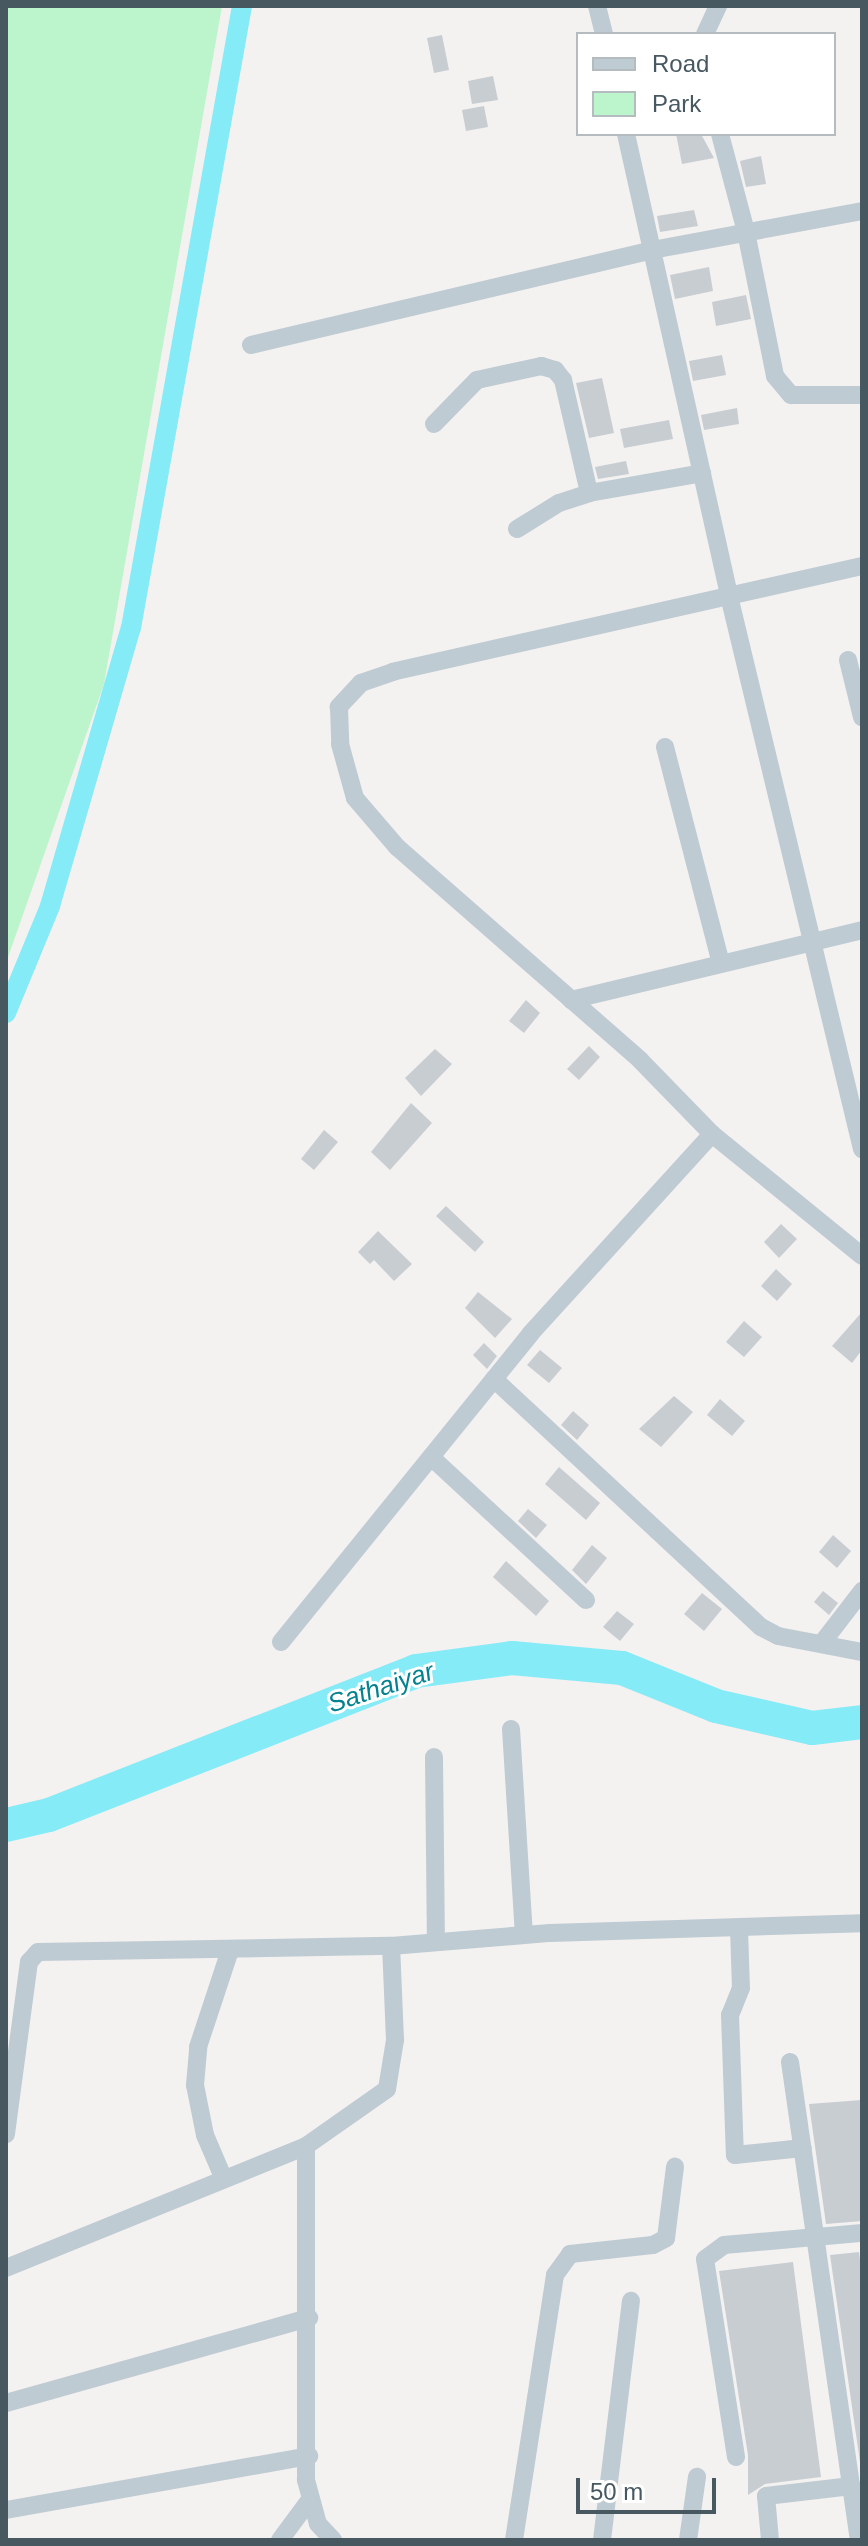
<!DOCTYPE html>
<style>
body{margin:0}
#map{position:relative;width:868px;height:2546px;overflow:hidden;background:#f4f1f1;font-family:Helvetica,sans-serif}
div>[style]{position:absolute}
.green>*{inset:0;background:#bcf5cc}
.canal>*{height:20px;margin:-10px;padding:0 10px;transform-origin:10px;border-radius:10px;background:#85ebf6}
.river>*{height:34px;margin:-17px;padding:0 17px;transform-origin:17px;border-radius:17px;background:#85ebf6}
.building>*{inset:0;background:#c8cdd2}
.minor>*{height:18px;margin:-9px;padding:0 9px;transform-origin:9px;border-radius:9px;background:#becbd2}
span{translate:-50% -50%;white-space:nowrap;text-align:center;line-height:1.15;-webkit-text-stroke:6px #fff;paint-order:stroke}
.water-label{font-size:26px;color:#048290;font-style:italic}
.frame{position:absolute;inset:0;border:8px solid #475861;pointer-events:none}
.legend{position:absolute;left:576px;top:32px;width:260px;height:104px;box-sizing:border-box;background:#fff;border:2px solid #b5bcc0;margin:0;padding:10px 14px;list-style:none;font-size:24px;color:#475861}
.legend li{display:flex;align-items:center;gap:16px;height:40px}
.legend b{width:40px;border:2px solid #b5bcc0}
.scale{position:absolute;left:576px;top:2478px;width:140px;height:36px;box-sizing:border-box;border:4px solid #475861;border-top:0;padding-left:10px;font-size:24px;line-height:28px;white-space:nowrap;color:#475861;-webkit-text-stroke:6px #fff;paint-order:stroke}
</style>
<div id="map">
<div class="green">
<i style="clip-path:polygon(6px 6px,222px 6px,104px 684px,6px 963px)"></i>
</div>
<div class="canal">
<i style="left:6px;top:1013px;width:116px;rotate:-67.6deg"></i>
<i style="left:50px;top:906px;width:290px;rotate:-73.8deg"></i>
<i style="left:131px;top:628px;width:632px;rotate:-79.88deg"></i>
</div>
<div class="river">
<i style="left:6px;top:1825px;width:44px;rotate:-13.1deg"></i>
<i style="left:49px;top:1815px;width:394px;rotate:-21.4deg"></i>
<i style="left:416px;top:1671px;width:97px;rotate:-7.7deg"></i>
<i style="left:512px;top:1658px;width:110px;rotate:5.2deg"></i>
<i style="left:622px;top:1668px;width:101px;rotate:22deg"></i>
<i style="left:716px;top:1706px;width:98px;rotate:12.9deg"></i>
<i style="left:812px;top:1728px;width:50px;rotate:-6.8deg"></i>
</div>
<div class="building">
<i style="clip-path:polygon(442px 35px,449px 70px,434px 73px,427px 38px)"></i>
<i style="clip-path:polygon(493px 76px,498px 100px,472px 104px,468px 81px)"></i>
<i style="clip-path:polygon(484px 106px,488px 127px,466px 131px,462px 110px)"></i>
<i style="clip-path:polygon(676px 134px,701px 134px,714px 158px,682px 164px)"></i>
<i style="clip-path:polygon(761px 156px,766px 184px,746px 187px,740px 161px)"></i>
<i style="clip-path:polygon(694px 210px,698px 226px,660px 232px,657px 216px)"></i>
<i style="clip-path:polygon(709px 267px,713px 291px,675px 299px,670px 275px)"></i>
<i style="clip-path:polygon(746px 295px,751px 319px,716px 326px,712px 302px)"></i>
<i style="clip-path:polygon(722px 355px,726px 375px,693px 381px,689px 361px)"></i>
<i style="clip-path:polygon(602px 378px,614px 433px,589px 438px,576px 383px)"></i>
<i style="clip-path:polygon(737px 408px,739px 424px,704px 430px,701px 415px)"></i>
<i style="clip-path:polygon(669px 420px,673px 439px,624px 448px,620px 429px)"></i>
<i style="clip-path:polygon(626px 461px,629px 474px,598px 479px,595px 467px)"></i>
<i style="clip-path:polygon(526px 1000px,540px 1013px,524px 1033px,509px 1021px)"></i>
<i style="clip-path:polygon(589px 1046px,600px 1057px,579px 1080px,567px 1069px)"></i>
<i style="clip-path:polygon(435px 1049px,452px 1064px,421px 1096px,405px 1078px)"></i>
<i style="clip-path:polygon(411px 1103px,432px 1123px,390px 1170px,371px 1152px)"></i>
<i style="clip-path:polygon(324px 1130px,338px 1142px,314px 1170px,301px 1159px)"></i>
<i style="clip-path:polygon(446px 1206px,484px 1242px,475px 1252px,436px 1216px)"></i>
<i style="clip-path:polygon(781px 1224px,797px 1239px,779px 1258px,764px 1242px)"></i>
<i style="clip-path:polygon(378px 1231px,412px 1264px,394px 1281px,374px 1260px,370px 1264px,358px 1252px)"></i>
<i style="clip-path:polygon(776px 1269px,792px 1284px,777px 1301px,761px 1286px)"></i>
<i style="clip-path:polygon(478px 1292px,512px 1319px,495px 1338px,465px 1308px)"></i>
<i style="clip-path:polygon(862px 1312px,862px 1350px,852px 1363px,832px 1346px)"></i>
<i style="clip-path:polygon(744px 1321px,762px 1337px,744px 1357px,726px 1342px)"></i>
<i style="clip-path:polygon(484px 1343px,497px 1356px,487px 1369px,473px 1355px)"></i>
<i style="clip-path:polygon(540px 1350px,562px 1368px,549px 1383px,527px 1365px)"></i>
<i style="clip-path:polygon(674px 1396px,693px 1412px,661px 1447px,639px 1429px)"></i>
<i style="clip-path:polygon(720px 1399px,745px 1421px,732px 1436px,707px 1415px)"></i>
<i style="clip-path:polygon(573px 1411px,589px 1425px,577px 1440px,561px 1425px)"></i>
<i style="clip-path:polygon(559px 1467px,600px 1503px,586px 1520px,545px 1484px)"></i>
<i style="clip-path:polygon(528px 1509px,547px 1525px,536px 1538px,518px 1521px)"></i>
<i style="clip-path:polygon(833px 1535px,851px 1551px,837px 1568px,819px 1552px)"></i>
<i style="clip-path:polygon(592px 1545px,607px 1558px,586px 1584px,572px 1570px)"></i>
<i style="clip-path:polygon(506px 1561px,549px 1601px,536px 1616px,493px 1577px)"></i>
<i style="clip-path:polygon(823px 1591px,838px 1603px,829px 1615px,814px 1602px)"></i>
<i style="clip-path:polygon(702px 1593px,722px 1609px,704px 1631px,684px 1614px)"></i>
<i style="clip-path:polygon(617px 1611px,634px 1624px,620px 1641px,603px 1627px)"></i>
<i style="clip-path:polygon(862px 2100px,862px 2221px,826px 2224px,809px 2104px)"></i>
<i style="clip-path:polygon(859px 2252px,862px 2275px,860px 2462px,830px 2255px)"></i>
<i style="clip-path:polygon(793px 2262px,821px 2477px,765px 2484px,748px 2495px,748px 2455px,719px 2271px)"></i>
</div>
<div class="minor">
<i style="left:597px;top:6px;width:29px;rotate:76deg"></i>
<i style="left:705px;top:34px;width:31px;rotate:-65deg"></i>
<i style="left:626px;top:134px;width:473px;rotate:77.4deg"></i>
<i style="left:729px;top:596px;width:569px;rotate:76.48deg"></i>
<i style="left:720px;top:134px;width:101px;rotate:75.1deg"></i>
<i style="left:746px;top:232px;width:147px;rotate:78.6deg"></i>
<i style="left:775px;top:376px;width:25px;rotate:50deg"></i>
<i style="left:791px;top:395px;width:71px"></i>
<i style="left:251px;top:345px;width:412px;rotate:-13.3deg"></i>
<i style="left:652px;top:250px;width:214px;rotate:-10.5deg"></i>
<i style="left:434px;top:424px;width:62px;rotate:-45.7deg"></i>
<i style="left:477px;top:380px;width:66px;rotate:-12.3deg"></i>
<i style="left:541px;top:366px;width:15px;rotate:16deg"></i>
<i style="left:555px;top:370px;width:13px;rotate:51deg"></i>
<i style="left:563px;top:380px;width:116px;rotate:77deg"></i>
<i style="left:517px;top:529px;width:49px;rotate:-31.8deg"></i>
<i style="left:559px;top:503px;width:32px;rotate:-18deg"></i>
<i style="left:589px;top:493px;width:115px;rotate:-10deg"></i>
<i style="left:862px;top:566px;width:481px;rotate:167.3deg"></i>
<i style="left:393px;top:672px;width:34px;rotate:161deg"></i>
<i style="left:361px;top:683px;width:33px;rotate:133deg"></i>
<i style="left:339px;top:707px;width:37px;rotate:88deg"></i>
<i style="left:340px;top:744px;width:56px;rotate:74.5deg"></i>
<i style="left:355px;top:798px;width:65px;rotate:49.4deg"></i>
<i style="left:397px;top:847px;width:323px;rotate:41.2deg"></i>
<i style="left:640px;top:1060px;width:103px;rotate:45.8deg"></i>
<i style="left:712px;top:1134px;width:193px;rotate:39.1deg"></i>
<i style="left:848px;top:660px;width:59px;rotate:76.2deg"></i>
<i style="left:665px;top:747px;width:223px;rotate:75.5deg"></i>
<i style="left:571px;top:1000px;width:299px;rotate:-13.5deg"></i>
<i style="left:494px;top:1379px;width:364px;rotate:42.9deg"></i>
<i style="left:761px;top:1627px;width:19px;rotate:28deg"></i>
<i style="left:778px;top:1636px;width:86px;rotate:10.8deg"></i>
<i style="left:431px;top:1457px;width:211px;rotate:42.7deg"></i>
<i style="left:281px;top:1642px;width:397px;rotate:-51deg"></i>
<i style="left:531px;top:1333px;width:269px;rotate:-47.7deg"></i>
<i style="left:822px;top:1643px;width:66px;rotate:-52.4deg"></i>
<i style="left:511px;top:1729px;width:206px;rotate:86.4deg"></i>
<i style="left:434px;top:1757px;width:183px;rotate:89.4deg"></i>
<i style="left:739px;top:1929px;width:59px;rotate:88.1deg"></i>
<i style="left:741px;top:1988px;width:29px;rotate:112deg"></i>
<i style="left:730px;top:2015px;width:140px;rotate:88deg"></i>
<i style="left:735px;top:2155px;width:68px;rotate:-5.9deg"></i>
<i style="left:790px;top:2062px;width:483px;rotate:81.8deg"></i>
<i style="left:6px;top:2134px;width:174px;rotate:-82.4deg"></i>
<i style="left:29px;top:1962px;width:13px;rotate:-48deg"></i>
<i style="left:38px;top:1952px;width:353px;rotate:-1deg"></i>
<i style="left:391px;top:1946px;width:160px;rotate:-4.7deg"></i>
<i style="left:550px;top:1933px;width:312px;rotate:-1.8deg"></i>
<i style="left:223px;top:2177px;width:46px;rotate:-113.2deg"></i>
<i style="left:205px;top:2135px;width:51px;rotate:-101.3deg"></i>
<i style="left:195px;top:2085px;width:38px;rotate:-85deg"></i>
<i style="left:198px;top:2047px;width:102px;rotate:-71.7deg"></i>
<i style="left:6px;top:2268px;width:324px;rotate:-22.1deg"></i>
<i style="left:6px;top:2403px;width:315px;rotate:-15.7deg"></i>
<i style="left:736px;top:2457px;width:200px;rotate:-98.9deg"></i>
<i style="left:705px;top:2259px;width:24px;rotate:-36deg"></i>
<i style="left:724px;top:2245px;width:139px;rotate:-5deg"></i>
<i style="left:6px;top:2510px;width:308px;rotate:-10.1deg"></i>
<i style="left:280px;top:2540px;width:49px;rotate:-53.4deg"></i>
<i style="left:333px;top:2540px;width:22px;rotate:-133deg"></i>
<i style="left:318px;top:2524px;width:46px;rotate:-105.3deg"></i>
<i style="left:306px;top:2480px;width:334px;rotate:-90deg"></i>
<i style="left:306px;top:2146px;width:99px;rotate:-35.1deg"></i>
<i style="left:387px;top:2089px;width:50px;rotate:-80.7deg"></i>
<i style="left:395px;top:2040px;width:94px;rotate:-92.4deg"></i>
<i style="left:514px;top:2540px;width:268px;rotate:-81.2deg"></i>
<i style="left:555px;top:2275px;width:26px;rotate:-54deg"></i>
<i style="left:570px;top:2254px;width:83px;rotate:-6.2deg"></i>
<i style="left:653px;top:2245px;width:15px;rotate:-28deg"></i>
<i style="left:666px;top:2238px;width:72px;rotate:-82.8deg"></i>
<i style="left:602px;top:2540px;width:241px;rotate:-83.1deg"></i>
<i style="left:688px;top:2540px;width:64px;rotate:-81.9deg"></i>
<i style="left:770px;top:2540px;width:44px;rotate:-95.2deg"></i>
<i style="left:766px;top:2496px;width:86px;rotate:-6.7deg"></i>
</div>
<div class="water-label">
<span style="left:381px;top:1688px;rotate:-18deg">Sathaiyar</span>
</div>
<div class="frame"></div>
<ul class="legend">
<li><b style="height:10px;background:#becbd2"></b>Road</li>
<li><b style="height:22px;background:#bcf5cc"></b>Park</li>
</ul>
<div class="scale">50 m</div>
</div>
